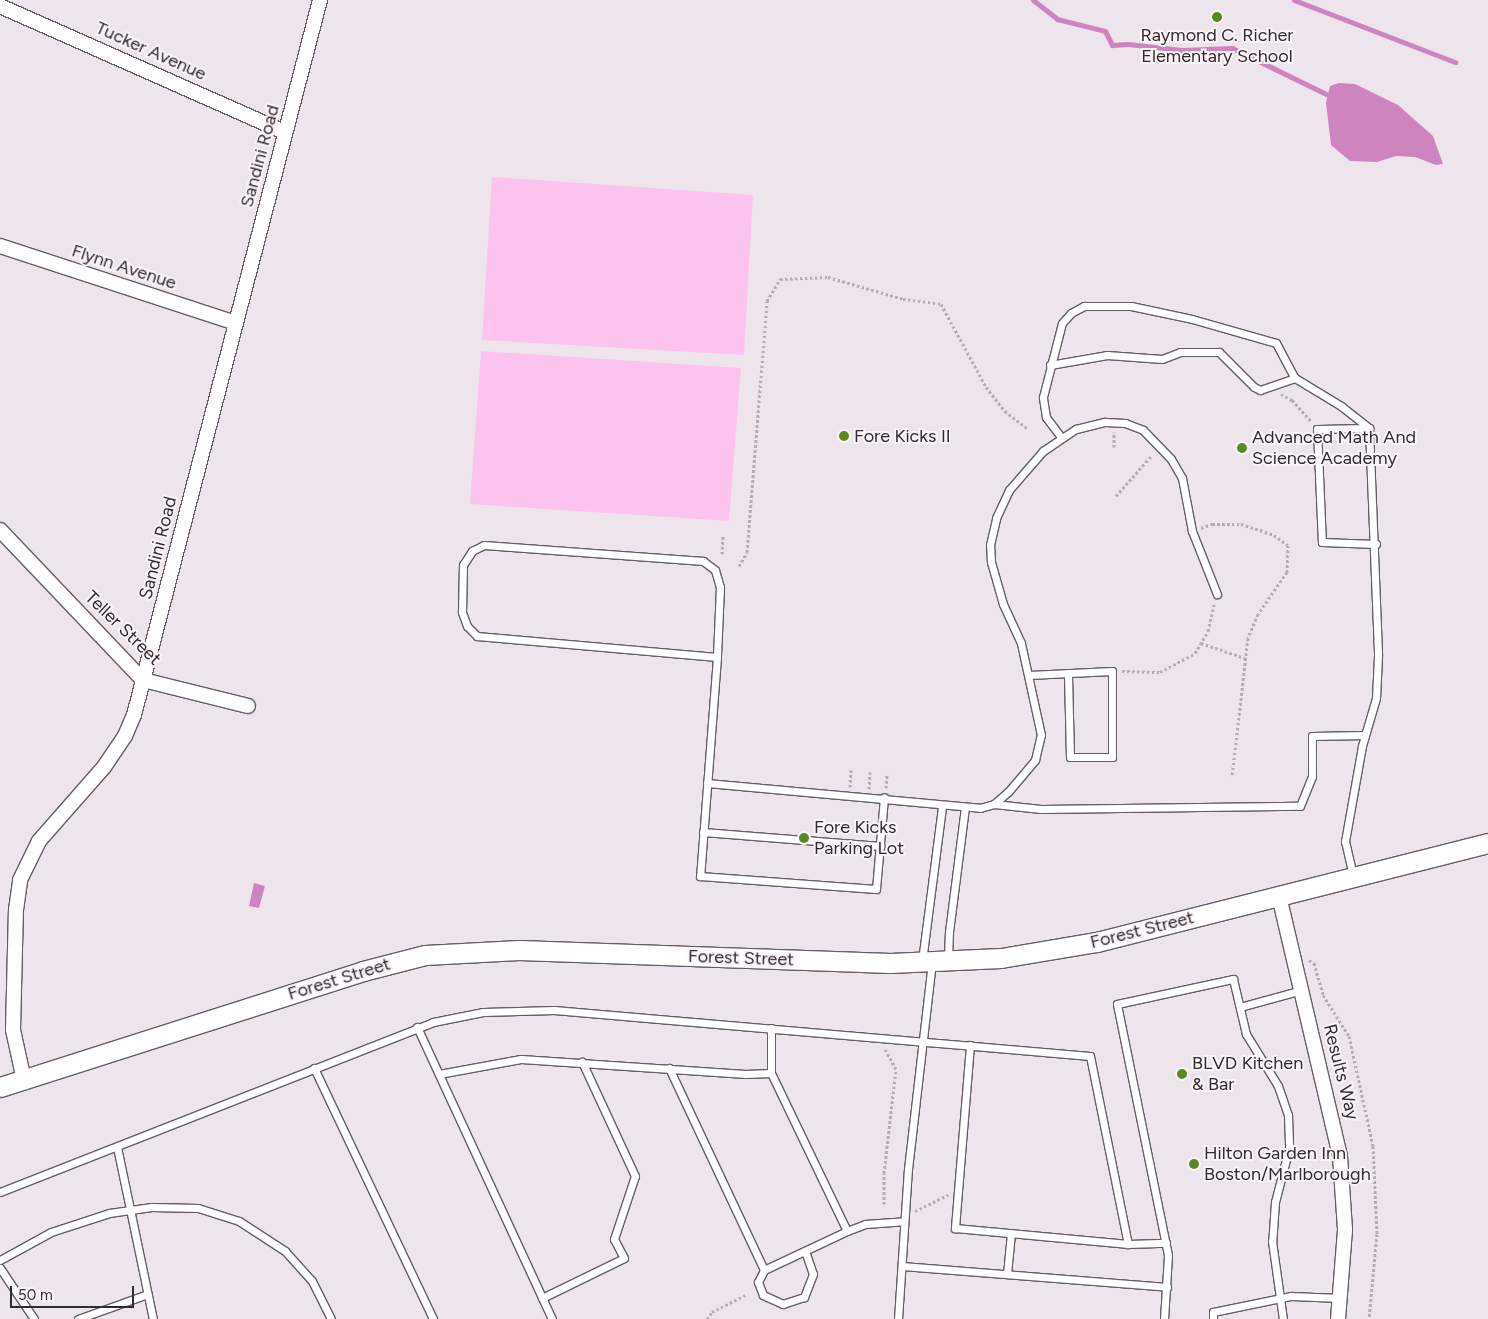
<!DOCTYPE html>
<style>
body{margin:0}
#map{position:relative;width:1488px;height:1319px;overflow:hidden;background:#eee5ec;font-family:Figtree,sans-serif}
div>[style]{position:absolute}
.green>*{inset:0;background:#fbc3ee}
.water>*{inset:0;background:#ce84bf}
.stream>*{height:5px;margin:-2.5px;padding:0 2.5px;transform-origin:2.5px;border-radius:2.5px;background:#ce84bf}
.path>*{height:3px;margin-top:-1.5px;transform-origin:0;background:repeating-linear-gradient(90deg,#b3acb1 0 2.5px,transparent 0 5px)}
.roads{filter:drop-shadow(1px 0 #665e64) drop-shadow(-1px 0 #665e64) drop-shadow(0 1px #665e64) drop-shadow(0 -1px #665e64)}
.lane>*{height:7px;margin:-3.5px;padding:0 3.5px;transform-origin:3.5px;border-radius:3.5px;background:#fff}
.street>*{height:14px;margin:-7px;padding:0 7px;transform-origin:7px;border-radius:7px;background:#fff}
.secondary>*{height:19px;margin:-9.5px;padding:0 9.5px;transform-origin:9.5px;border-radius:9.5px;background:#fff}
.dots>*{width:14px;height:14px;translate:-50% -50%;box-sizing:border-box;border:2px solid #fcf3f9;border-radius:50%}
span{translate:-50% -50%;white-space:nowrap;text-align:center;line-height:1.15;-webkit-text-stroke:4px #fcf3f9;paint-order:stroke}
.poi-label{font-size:18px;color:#2f2c2e}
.left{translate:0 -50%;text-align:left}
.street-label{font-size:18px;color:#2f2c2e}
.scale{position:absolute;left:10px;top:1286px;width:124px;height:22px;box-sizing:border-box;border:2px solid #2f2c2e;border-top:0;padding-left:6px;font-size:15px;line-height:18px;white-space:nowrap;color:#2f2c2e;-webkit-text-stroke:4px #fcf3f9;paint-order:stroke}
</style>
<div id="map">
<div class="green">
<i style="clip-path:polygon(492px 177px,753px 195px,744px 355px,482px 340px)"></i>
<i style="clip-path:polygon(481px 351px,741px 368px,729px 521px,470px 504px)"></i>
</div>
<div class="water">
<i style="clip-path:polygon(1339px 83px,1355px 84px,1398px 105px,1433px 136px,1443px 164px,1436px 165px,1415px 157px,1396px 156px,1377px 162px,1350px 161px,1331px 145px,1326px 103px,1330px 86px)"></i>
<i style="clip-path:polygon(254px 883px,265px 886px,259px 908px,249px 906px)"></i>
</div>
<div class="stream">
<i style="left:1033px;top:0;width:31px;rotate:38deg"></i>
<i style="left:1057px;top:19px;width:49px;rotate:14deg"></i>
<i style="left:1105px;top:31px;width:16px;rotate:63deg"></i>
<i style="left:1112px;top:45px;width:16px;rotate:-4deg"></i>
<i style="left:1128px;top:44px;width:54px;rotate:6.3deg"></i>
<i style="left:1182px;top:50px;width:50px;rotate:-2.3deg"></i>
<i style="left:1232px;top:48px;width:107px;rotate:26.1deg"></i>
<i style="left:1294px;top:0;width:173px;rotate:21.1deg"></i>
</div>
<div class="path">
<i style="left:1281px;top:394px;width:13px;rotate:29deg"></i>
<i style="left:1292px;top:400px;width:28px;rotate:48deg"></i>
<i style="left:1114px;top:447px;width:15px;rotate:-90deg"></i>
<i style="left:1116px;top:496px;width:55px;rotate:-48.7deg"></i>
<i style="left:1201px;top:528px;width:12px;rotate:-20deg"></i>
<i style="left:1212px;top:524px;width:29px"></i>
<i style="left:1241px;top:524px;width:35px;rotate:18deg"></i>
<i style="left:1274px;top:535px;width:17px;rotate:36deg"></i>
<i style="left:1288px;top:545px;width:27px;rotate:92deg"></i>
<i style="left:1287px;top:572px;width:51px;rotate:124.6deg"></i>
<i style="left:1258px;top:614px;width:26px;rotate:113deg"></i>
<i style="left:1248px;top:638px;width:140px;rotate:96.6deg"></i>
<i style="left:722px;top:554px;width:19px;rotate:-87deg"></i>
<i style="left:739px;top:566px;width:16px;rotate:-60deg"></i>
<i style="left:747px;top:552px;width:252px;rotate:-85.4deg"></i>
<i style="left:767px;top:301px;width:26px;rotate:-59deg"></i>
<i style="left:780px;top:279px;width:48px;rotate:-2.4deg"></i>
<i style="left:828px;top:277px;width:78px;rotate:16.3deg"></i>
<i style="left:903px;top:299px;width:38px;rotate:7deg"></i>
<i style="left:941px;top:304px;width:94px;rotate:61.5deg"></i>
<i style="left:986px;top:387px;width:31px;rotate:52deg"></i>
<i style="left:1005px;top:411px;width:29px;rotate:38deg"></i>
<i style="left:1201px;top:643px;width:46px;rotate:18.8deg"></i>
<i style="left:1122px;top:671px;width:38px;rotate:2deg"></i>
<i style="left:1160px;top:672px;width:40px;rotate:-28deg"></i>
<i style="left:1195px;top:653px;width:26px;rotate:-59deg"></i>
<i style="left:1208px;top:631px;width:28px;rotate:-77deg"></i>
<i style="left:850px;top:787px;width:17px;rotate:-87deg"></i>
<i style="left:886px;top:788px;width:15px;rotate:-86deg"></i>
<i style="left:869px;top:789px;width:17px;rotate:-87deg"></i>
<i style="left:1309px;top:960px;width:6px;rotate:31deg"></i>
<i style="left:1314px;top:963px;width:33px;rotate:74deg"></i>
<i style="left:1323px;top:995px;width:49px;rotate:57.6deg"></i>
<i style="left:1349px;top:1036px;width:113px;rotate:77.7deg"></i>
<i style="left:1373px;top:1146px;width:88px;rotate:87.4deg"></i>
<i style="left:1377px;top:1234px;width:85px;rotate:95.4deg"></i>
<i style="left:884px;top:1204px;width:31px;rotate:-90deg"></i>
<i style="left:884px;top:1173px;width:105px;rotate:-83.4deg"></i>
<i style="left:896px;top:1069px;width:23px;rotate:-119deg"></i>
<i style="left:915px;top:1211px;width:37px;rotate:-26deg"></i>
<i style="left:707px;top:1319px;width:9px;rotate:-54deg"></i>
<i style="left:712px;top:1312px;width:38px;rotate:-27deg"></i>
</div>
<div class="roads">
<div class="lane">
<i style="left:1050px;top:365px;width:58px;rotate:-10deg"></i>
<i style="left:1107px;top:355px;width:55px;rotate:4.2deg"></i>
<i style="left:1162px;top:359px;width:19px;rotate:-21deg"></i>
<i style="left:1180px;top:352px;width:39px"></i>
<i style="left:1219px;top:352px;width:49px;rotate:45deg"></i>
<i style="left:1254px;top:387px;width:7px;rotate:27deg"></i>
<i style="left:1260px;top:390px;width:37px;rotate:-19deg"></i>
<i style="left:1295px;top:378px;width:54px;rotate:31.3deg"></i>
<i style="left:1341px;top:406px;width:36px;rotate:38deg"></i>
<i style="left:1369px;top:428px;width:228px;rotate:87.7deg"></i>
<i style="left:1378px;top:656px;width:42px;rotate:92.7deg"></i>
<i style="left:1376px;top:698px;width:50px;rotate:106.3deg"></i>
<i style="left:1362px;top:746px;width:97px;rotate:100.1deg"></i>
<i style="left:1345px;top:841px;width:37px;rotate:77deg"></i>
<i style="left:1369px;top:428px;width:52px;rotate:178.9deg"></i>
<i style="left:1317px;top:429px;width:113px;rotate:87.5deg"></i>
<i style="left:1322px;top:542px;width:54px;rotate:2.1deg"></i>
<i style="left:1061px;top:437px;width:25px;rotate:-127deg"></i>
<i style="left:1046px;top:417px;width:20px;rotate:-99deg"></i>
<i style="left:1043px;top:397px;width:76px;rotate:-75.6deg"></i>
<i style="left:1062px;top:323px;width:13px;rotate:-48deg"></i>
<i style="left:1071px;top:313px;width:15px;rotate:-28deg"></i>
<i style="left:1084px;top:306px;width:47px"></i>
<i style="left:1131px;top:306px;width:62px;rotate:12deg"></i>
<i style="left:1192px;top:319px;width:87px;rotate:15.9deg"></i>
<i style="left:1276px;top:343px;width:40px;rotate:62deg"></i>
<i style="left:717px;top:657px;width:241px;rotate:-175deg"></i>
<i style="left:477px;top:636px;width:14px;rotate:-135deg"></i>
<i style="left:467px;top:626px;width:15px;rotate:-110deg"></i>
<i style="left:462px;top:612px;width:47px;rotate:-88.8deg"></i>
<i style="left:463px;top:565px;width:17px;rotate:-57deg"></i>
<i style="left:472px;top:551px;width:13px;rotate:-27deg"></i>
<i style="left:484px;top:545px;width:220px;rotate:4.2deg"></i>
<i style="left:703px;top:561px;width:15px;rotate:37deg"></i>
<i style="left:715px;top:570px;width:18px;rotate:74deg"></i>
<i style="left:720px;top:587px;width:70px;rotate:92.5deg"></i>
<i style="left:717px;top:657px;width:220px;rotate:94.4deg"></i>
<i style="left:700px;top:876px;width:176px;rotate:4.2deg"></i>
<i style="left:876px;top:889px;width:92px;rotate:-85deg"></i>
<i style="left:1029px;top:675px;width:83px;rotate:-2.8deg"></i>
<i style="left:1112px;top:671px;width:86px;rotate:90deg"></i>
<i style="left:1112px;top:757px;width:42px;rotate:180deg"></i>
<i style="left:1070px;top:757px;width:84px;rotate:-91.4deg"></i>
<i style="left:707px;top:783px;width:274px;rotate:5.2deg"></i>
<i style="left:980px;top:808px;width:15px;rotate:-16deg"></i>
<i style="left:994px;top:804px;width:18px;rotate:-41deg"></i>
<i style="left:1008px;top:792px;width:42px;rotate:-49.8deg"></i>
<i style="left:1035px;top:760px;width:26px;rotate:-77deg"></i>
<i style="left:1041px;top:735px;width:94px;rotate:-102.3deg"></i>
<i style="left:1021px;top:643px;width:43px;rotate:-114.8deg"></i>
<i style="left:1003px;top:604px;width:44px;rotate:-105.9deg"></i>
<i style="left:991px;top:562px;width:17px;rotate:-93deg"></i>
<i style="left:990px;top:545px;width:28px;rotate:-77deg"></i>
<i style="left:996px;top:518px;width:31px;rotate:-65deg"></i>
<i style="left:1009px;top:490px;width:52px;rotate:-48.9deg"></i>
<i style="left:1043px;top:451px;width:40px;rotate:-34deg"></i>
<i style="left:1076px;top:429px;width:30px;rotate:-14deg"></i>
<i style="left:1105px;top:422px;width:20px;rotate:3deg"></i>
<i style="left:1125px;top:423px;width:19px;rotate:21deg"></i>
<i style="left:1143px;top:430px;width:40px;rotate:46deg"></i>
<i style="left:1171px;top:459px;width:22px;rotate:60deg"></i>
<i style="left:1182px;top:478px;width:54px;rotate:79.3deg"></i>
<i style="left:1192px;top:531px;width:68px;rotate:68.4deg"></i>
<i style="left:994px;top:804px;width:47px;rotate:6.1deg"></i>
<i style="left:1041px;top:809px;width:259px;rotate:-0.7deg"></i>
<i style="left:1300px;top:806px;width:32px;rotate:-68deg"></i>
<i style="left:1312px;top:776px;width:40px;rotate:-90deg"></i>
<i style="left:1312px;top:736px;width:53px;rotate:-1.1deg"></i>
<i style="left:703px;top:832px;width:178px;rotate:4.5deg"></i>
<i style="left:948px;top:959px;width:27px;rotate:-88deg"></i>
<i style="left:949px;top:932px;width:126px;rotate:-82.7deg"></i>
<i style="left:922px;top:961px;width:156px;rotate:-82.6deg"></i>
<i style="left:1240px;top:1007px;width:64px;rotate:-15.3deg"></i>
<i style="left:417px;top:1027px;width:322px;rotate:65.2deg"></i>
<i style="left:771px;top:1028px;width:45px;rotate:90deg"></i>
<i style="left:771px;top:1073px;width:175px;rotate:64.3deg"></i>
<i style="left:970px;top:1045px;width:184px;rotate:94.7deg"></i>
<i style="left:955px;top:1228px;width:174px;rotate:5.3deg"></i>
<i style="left:1128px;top:1244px;width:38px;rotate:-2deg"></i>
<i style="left:314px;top:1068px;width:278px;rotate:64.6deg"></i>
<i style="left:669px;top:1068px;width:223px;rotate:64.8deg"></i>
<i style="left:439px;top:1074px;width:83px;rotate:-10.4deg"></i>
<i style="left:521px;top:1059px;width:225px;rotate:3.8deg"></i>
<i style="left:745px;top:1074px;width:26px;rotate:-2deg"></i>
<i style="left:117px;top:1147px;width:176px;rotate:78.2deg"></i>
<i style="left:0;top:1192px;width:465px;rotate:-21.4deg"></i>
<i style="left:433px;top:1022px;width:51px;rotate:-11.3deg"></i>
<i style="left:483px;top:1012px;width:71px;rotate:-1.6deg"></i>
<i style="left:554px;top:1010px;width:538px;rotate:4.91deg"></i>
<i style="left:1090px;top:1056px;width:192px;rotate:78.6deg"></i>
<i style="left:805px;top:1251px;width:24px;rotate:71deg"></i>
<i style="left:813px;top:1274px;width:25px;rotate:111deg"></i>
<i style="left:804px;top:1297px;width:22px;rotate:162deg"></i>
<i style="left:783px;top:1304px;width:22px;rotate:-156deg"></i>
<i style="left:763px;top:1295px;width:14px;rotate:-111deg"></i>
<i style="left:758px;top:1282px;width:13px;rotate:-63deg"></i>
<i style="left:764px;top:1270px;width:92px;rotate:-25.2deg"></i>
<i style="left:847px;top:1231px;width:19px;rotate:-21deg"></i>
<i style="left:865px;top:1224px;width:39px;rotate:-4deg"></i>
<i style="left:0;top:1260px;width:58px;rotate:-28.8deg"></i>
<i style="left:51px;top:1232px;width:61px;rotate:-18.1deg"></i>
<i style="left:109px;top:1213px;width:43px;rotate:-7.9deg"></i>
<i style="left:152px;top:1207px;width:46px;rotate:1.2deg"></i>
<i style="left:198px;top:1208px;width:43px;rotate:17.6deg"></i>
<i style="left:239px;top:1221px;width:55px;rotate:33.1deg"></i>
<i style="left:285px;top:1251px;width:40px;rotate:48deg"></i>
<i style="left:312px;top:1281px;width:42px;rotate:63.4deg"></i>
<i style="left:902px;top:1266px;width:266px;rotate:4.5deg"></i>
<i style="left:0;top:1268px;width:61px;rotate:56.3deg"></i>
<i style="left:1007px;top:1274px;width:41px;rotate:-84.4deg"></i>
<i style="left:542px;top:1298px;width:91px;rotate:-26deg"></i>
<i style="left:624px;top:1258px;width:21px;rotate:-118deg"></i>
<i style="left:614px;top:1239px;width:66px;rotate:-71.6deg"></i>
<i style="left:635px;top:1176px;width:126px;rotate:-114.9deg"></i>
<i style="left:78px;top:1319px;width:74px;rotate:-19.7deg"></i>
<i style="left:898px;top:1319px;width:150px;rotate:-86.2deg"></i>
<i style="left:908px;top:1169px;width:207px;rotate:-83.4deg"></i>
<i style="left:1164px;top:1319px;width:64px;rotate:-86.4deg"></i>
<i style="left:1168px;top:1255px;width:256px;rotate:-101.5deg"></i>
<i style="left:1117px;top:1004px;width:119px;rotate:-12.2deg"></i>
<i style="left:1233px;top:979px;width:57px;rotate:76.7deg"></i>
<i style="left:1246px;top:1034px;width:61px;rotate:58.4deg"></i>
<i style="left:1278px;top:1086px;width:31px;rotate:71deg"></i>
<i style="left:1288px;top:1115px;width:33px;rotate:88deg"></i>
<i style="left:1289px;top:1148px;width:56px;rotate:104.5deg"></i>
<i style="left:1275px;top:1202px;width:39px;rotate:94deg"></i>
<i style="left:1272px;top:1241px;width:79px;rotate:82deg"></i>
<i style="left:1213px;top:1319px;width:7px;rotate:-90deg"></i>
<i style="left:1213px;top:1312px;width:80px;rotate:-11.6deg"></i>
<i style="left:1291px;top:1296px;width:49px;rotate:2.3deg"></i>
</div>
<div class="street">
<i style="left:0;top:6px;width:312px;rotate:23.9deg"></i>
<i style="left:0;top:246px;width:247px;rotate:18.1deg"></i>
<i style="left:0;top:530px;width:207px;rotate:46.4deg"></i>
<i style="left:143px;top:680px;width:108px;rotate:13.9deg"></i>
<i style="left:1279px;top:896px;width:267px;rotate:76.8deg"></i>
<i style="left:1340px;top:1156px;width:74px;rotate:86.1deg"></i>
<i style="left:1345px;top:1230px;width:89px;rotate:94.5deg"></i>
<i style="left:24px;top:1080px;width:51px;rotate:-102.4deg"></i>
<i style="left:13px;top:1030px;width:120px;rotate:-88.6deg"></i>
<i style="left:16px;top:910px;width:30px;rotate:-82deg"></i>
<i style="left:20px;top:880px;width:43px;rotate:-64deg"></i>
<i style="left:39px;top:841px;width:98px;rotate:-48.7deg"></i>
<i style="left:104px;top:767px;width:37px;rotate:-56deg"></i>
<i style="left:125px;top:736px;width:23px;rotate:-67deg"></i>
<i style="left:134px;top:715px;width:739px;rotate:-75.42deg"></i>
</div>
<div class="secondary">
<i style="left:0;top:1087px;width:381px;rotate:-17.7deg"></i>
<i style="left:363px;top:971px;width:64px;rotate:-14.5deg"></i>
<i style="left:425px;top:955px;width:94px;rotate:-3deg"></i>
<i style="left:519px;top:950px;width:371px;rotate:2deg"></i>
<i style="left:890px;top:963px;width:111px;rotate:-2.6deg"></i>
<i style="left:1001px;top:958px;width:97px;rotate:-9.5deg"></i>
<i style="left:1097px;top:942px;width:403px;rotate:-14.2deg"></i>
</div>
</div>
<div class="dots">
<i style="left:1217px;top:17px;background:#578a21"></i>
<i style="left:844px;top:436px;background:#578a21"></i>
<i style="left:1242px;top:448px;background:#578a21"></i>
<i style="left:804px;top:838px;background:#578a21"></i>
<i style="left:1182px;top:1074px;background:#578a21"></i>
<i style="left:1194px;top:1164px;background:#578a21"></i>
</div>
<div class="poi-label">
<span style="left:1217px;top:46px">Raymond C. Richer<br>Elementary School</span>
<span class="left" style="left:854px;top:436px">Fore Kicks II</span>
<span class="left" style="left:1252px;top:448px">Advanced Math And<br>Science Academy</span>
<span class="left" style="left:814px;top:838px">Fore Kicks<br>Parking Lot</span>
<span class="left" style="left:1192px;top:1074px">BLVD Kitchen<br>&amp; Bar</span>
<span class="left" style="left:1204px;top:1164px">Hilton Garden Inn<br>Boston/Marlborough</span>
</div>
<div class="street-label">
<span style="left:151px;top:51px;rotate:24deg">Tucker Avenue</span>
<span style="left:260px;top:156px;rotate:-75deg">Sandini Road</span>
<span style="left:124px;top:267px;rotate:18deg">Flynn Avenue</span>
<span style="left:158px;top:548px;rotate:-76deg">Sandini Road</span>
<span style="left:123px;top:628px;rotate:44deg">Teller Street</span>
<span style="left:1142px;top:930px;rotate:-14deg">Forest Street</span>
<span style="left:741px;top:958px;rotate:2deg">Forest Street</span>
<span style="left:339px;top:979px;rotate:-17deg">Forest Street</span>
<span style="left:1341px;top:1072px;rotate:76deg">Results Way</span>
</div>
<div class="scale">50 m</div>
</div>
